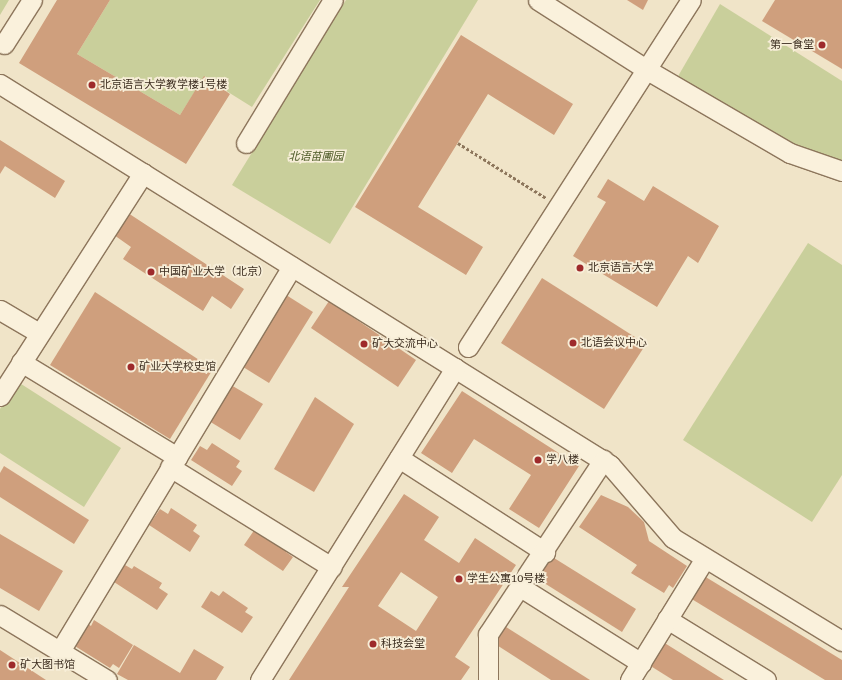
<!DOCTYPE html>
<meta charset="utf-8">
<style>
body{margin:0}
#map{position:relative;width:842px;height:680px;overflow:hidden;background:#f0e4c8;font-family:"Roboto Serif","Noto Sans SC",serif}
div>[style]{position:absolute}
.green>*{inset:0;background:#c9cf9b}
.building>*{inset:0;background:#cf9f7d}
.path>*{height:2.5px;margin-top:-1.25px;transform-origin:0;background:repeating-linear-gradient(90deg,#8d765c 0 3px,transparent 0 5px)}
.roads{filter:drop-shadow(1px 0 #8d765c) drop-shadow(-1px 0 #8d765c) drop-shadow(0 1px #8d765c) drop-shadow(0 -1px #8d765c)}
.minor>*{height:19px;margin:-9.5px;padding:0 9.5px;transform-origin:9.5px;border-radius:9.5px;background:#faf1dc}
.dots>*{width:11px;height:11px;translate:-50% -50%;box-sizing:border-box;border:2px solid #f7eed8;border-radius:50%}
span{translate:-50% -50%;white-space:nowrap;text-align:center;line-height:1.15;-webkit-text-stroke:3.5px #f7eed8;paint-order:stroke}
.poi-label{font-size:11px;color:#3d2e20}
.right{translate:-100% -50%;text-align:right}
.left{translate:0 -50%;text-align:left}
.park-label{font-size:11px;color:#4d5a26;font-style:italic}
</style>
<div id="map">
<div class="green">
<i style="clip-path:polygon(0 0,9px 0,0 15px)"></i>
<i style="clip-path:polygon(110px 0,320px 0,252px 107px,204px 77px,180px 115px,77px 54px)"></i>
<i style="clip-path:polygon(346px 0,478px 0,330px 244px,232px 185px)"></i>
<i style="clip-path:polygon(720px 4px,842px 81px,842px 161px,794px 146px,677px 78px)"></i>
<i style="clip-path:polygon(808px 243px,842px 265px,842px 475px,812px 522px,683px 440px)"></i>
<i style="clip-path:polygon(18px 382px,121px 448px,84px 507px,0 453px,0 409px)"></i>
</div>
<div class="building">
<i style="clip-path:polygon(57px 0,110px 0,77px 54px,180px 115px,204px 76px,230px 94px,186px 164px,19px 63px)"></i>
<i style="clip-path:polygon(627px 0,648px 0,643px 10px)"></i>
<i style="clip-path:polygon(775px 0,842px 0,842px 69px,762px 21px)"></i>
<i style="clip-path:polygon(461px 35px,573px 104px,554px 135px,488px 94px,418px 207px,483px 247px,466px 275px,355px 207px)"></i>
<i style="clip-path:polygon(0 140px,65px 181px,55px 198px,5px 166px,0 174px)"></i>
<i style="clip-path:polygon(608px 179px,644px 201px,653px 186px,719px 226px,698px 263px,688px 256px,657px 307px,573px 256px,606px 202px,597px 197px)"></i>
<i style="clip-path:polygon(128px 213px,244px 289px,231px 309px,212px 296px,203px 311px,123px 259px,131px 247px,114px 235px)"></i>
<i style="clip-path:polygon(542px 278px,646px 344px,604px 409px,501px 343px)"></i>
<i style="clip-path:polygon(95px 292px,213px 369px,170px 439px,50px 365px)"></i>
<i style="clip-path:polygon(283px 293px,313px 312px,269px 383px,240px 365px)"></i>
<i style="clip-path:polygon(329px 301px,416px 360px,398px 387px,311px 328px)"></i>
<i style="clip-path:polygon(231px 385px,263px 404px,240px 440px,209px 421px)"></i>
<i style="clip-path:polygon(462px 391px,579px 466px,539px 528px,509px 509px,531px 475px,474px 439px,452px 473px,421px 453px)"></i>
<i style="clip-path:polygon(315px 397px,354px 424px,314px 492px,274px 469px)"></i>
<i style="clip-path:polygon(212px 443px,240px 461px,236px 467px,242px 471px,232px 486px,191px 460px,200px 446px,207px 450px)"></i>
<i style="clip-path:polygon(4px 466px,89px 520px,74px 544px,0 497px,0 473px)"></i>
<i style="clip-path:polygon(evenodd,404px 494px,439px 517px,424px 540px,459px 563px,475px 538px,516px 565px,455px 657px,470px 667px,461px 680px,289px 680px,349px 587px,342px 587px,404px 494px,401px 572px,438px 597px,416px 631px,378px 606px,401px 572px)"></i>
<i style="clip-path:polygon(601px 495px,628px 507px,644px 522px,649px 541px,687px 566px,673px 588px,669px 585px,664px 593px,631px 573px,637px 565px,579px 527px)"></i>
<i style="clip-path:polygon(171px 508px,197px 525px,193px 531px,200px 536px,190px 552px,149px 525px,160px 509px,168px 514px)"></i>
<i style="clip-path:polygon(255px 529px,291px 546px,286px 552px,293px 557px,283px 571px,244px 545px)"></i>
<i style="clip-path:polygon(0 534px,63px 571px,39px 611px,0 588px)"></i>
<i style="clip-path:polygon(546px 553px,636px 609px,622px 632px,533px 576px)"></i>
<i style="clip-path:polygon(125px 565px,132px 569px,134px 566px,162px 583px,159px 588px,168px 594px,157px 610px,114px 582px)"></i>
<i style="clip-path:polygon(704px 576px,842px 660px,842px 680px,825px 680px,690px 598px)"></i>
<i style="clip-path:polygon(211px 591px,219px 596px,223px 591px,248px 608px,245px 612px,253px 617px,242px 633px,201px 607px)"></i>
<i style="clip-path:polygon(94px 620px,133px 645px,119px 668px,113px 664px,110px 668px,70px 643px,84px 621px,91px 626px)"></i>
<i style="clip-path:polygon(503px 625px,590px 680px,551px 680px,492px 642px)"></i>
<i style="clip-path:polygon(663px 642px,724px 680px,673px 680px,649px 665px)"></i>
<i style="clip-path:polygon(134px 645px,180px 673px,194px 649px,224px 667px,216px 680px,128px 680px,117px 674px)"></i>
<i style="clip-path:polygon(0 650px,46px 680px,0 680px)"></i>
</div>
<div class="path">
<i style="left:458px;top:143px;width:104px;rotate:32deg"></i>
</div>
<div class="roads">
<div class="minor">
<i style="left:538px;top:0;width:132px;rotate:32.6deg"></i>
<i style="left:649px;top:71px;width:163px;rotate:30.2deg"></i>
<i style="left:790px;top:153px;width:55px;rotate:19.1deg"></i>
<i style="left:4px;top:44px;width:52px;rotate:-57.5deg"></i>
<i style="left:0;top:84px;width:719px;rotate:31.99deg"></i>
<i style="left:610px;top:465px;width:96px;rotate:49.2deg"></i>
<i style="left:673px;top:538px;width:198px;rotate:31.4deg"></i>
<i style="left:246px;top:143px;width:167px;rotate:-58.7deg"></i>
<i style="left:0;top:310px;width:45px;rotate:30.5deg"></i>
<i style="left:468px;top:347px;width:412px;rotate:-57.3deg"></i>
<i style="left:21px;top:362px;width:183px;rotate:31.3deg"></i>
<i style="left:0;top:396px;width:265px;rotate:-57.3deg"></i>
<i style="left:399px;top:458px;width:174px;rotate:32.8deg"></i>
<i style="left:170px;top:467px;width:190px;rotate:31.8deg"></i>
<i style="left:522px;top:588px;width:141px;rotate:32.2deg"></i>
<i style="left:0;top:615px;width:125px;rotate:31.3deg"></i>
<i style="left:667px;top:619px;width:116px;rotate:31.6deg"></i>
<i style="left:60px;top:651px;width:449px;rotate:-58.9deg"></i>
<i style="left:260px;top:680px;width:368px;rotate:-58deg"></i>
<i style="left:488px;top:680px;width:46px;rotate:-90deg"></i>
<i style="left:488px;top:634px;width:209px;rotate:-56.5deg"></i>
<i style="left:630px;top:680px;width:143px;rotate:-58.4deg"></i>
</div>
</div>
<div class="dots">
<i style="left:822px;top:45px;background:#9e2a2b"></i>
<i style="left:92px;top:85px;background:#9e2a2b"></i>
<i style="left:580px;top:268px;background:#9e2a2b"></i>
<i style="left:151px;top:272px;background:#9e2a2b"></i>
<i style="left:573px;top:343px;background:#9e2a2b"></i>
<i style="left:364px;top:344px;background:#9e2a2b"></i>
<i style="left:131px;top:367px;background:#9e2a2b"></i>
<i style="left:538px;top:460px;background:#9e2a2b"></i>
<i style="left:459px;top:579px;background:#9e2a2b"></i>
<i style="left:373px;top:644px;background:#9e2a2b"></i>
<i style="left:12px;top:665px;background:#9e2a2b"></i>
</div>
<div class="poi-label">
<span class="right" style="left:814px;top:45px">第一食堂</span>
<span class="left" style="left:100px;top:85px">北京语言大学教学楼1号楼</span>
<span class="left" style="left:588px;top:268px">北京语言大学</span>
<span class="left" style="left:159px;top:272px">中国矿业大学（北京）</span>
<span class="left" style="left:581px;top:343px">北语会议中心</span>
<span class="left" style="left:372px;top:344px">矿大交流中心</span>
<span class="left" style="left:139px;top:367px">矿业大学校史馆</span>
<span class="left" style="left:546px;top:460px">学八楼</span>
<span class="left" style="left:467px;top:579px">学生公寓10号楼</span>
<span class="left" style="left:381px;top:644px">科技会堂</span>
<span class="left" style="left:20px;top:665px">矿大图书馆</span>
</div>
<div class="park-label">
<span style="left:316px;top:157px">北语苗圃园</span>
</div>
</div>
